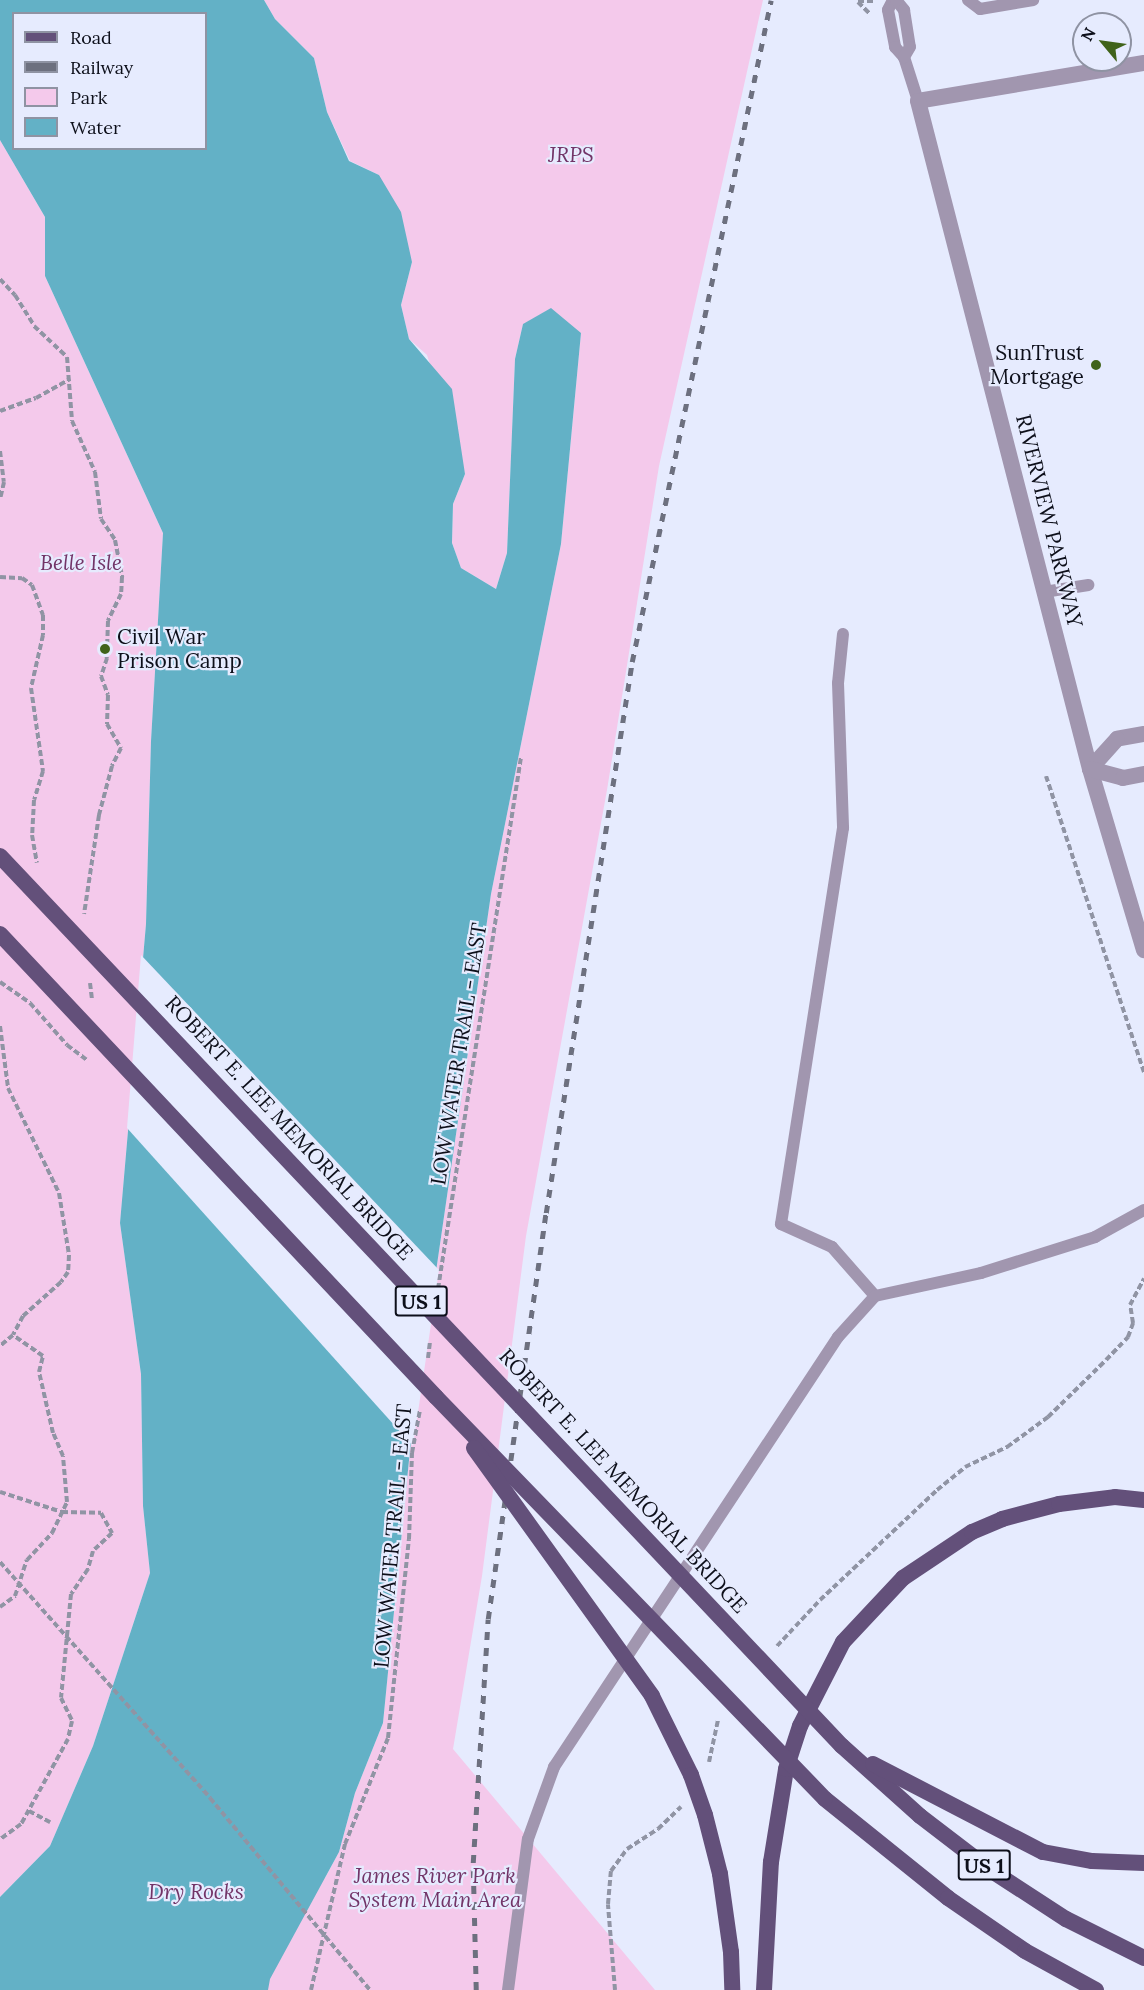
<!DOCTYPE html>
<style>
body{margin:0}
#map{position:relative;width:1144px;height:1990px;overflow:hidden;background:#e6ebfe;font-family:Lora,serif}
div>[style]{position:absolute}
.green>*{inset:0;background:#f4c9eb}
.water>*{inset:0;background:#63b1c6}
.pier>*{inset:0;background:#e6ebfe}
.path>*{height:4px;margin-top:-2px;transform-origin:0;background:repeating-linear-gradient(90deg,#9094a4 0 6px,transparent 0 9px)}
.service>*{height:12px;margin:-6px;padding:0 6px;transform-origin:6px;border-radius:6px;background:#a196af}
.minor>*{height:16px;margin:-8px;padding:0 8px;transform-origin:8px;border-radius:8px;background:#a196af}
.primary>*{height:16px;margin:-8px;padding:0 8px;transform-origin:8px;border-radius:8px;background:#63507a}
.rail>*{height:4.5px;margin-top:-2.25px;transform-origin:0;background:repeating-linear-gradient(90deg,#6d707f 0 8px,transparent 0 16px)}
.path-bridge>*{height:4px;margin-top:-2px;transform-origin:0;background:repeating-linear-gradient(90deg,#9094a4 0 6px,transparent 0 9px)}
.primary-bridge>*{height:16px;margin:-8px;padding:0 8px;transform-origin:8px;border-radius:8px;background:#63507a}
.dots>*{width:16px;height:16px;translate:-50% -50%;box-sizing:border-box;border:3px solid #e6ebfe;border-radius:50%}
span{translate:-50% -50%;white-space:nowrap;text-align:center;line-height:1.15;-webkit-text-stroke:4.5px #e6ebfe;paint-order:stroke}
.shield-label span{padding:2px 4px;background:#e6ebfe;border:2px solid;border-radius:4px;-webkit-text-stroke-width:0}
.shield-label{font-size:20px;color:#0d0f1a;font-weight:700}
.park-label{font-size:21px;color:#723468;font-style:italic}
.poi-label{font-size:21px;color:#0d0f1a}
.right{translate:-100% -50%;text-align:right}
.left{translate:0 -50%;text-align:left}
.street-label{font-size:21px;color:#0d0f1a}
.legend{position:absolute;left:12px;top:12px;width:195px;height:138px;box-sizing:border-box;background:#e6ebfe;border:2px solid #8f93a3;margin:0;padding:8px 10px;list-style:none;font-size:18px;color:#0d0f1a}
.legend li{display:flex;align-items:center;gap:12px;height:30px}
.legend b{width:30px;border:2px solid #8f93a3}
.north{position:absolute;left:1072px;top:12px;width:60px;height:60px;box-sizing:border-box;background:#e6ebfe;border:2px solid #8f93a3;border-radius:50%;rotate:299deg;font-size:16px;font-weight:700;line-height:24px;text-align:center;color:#0d0f1a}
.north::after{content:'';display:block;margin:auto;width:21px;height:27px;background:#40631a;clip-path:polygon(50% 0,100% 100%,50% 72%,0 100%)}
</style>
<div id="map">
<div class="green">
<i style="clip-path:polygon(264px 0,763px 0,659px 466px,607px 790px,526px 1236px,482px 1576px,453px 1749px,655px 1990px,0 1990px,325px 1878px,339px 1852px,355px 1793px,383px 1723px,410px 1450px,491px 894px,561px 544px,581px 333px,523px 324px,515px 359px,507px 553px,496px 589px,461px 568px,452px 543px,453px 504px,465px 474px,427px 355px,409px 339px,401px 305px,412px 262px,379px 175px,350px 161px,327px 112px,314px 58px,275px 19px)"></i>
<i style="clip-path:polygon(0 140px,45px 217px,45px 276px,163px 533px,151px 741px,146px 924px,120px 1223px,141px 1374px,143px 1506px,150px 1573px,93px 1746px,50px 1846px,0 1897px)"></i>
</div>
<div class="water">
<i style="clip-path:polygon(evenodd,0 0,264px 0,275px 19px,314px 58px,327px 112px,349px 161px,379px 175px,401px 212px,412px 262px,401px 305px,409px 339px,452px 389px,465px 474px,453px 504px,452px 543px,461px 568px,496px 589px,507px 553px,515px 359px,523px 324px,551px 308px,581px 333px,561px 544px,491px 894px,410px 1450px,383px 1723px,355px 1793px,339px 1852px,270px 1979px,268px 1990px,0 1990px,0 1897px,50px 1846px,93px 1746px,150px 1573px,143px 1506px,141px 1374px,120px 1223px,146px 924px,151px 741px,163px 533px,45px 276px,45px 217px,0 140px,0 0,14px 14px,206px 14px,206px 148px,14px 148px,14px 14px)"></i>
</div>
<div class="pier">
<i style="clip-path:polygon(141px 955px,439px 1270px,413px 1446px,127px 1128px)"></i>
</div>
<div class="path">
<i style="left:858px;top:1px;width:15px"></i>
<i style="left:858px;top:2px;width:17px;rotate:45deg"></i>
<i style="left:0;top:279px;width:22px;rotate:47deg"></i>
<i style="left:15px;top:295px;width:36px;rotate:58deg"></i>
<i style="left:34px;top:326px;width:45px;rotate:43.2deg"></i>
<i style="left:67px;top:357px;width:64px;rotate:85.5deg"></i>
<i style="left:72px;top:421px;width:56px;rotate:65.7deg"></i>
<i style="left:95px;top:472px;width:47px;rotate:82.7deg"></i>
<i style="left:101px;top:519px;width:25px;rotate:56deg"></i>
<i style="left:115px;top:540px;width:38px;rotate:79deg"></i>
<i style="left:122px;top:577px;width:17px;rotate:93deg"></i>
<i style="left:121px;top:594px;width:30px;rotate:116deg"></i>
<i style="left:108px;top:621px;width:37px;rotate:92deg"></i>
<i style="left:107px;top:658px;width:19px;rotate:108deg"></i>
<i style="left:101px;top:676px;width:20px;rotate:70deg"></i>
<i style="left:108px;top:695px;width:29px;rotate:92deg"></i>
<i style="left:107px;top:724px;width:28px;rotate:60deg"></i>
<i style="left:121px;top:748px;width:20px;rotate:117deg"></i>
<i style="left:112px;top:766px;width:51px;rotate:104.9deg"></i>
<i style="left:99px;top:815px;width:100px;rotate:98.6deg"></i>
<i style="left:0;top:411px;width:38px;rotate:-20deg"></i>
<i style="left:36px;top:398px;width:39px;rotate:-29deg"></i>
<i style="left:0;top:451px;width:31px;rotate:83deg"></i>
<i style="left:4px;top:482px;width:18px;rotate:103deg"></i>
<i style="left:0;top:577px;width:22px;rotate:3deg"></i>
<i style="left:22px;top:578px;width:12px;rotate:35deg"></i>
<i style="left:32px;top:585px;width:32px;rotate:70deg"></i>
<i style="left:43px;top:615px;width:20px;rotate:90deg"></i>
<i style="left:43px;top:635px;width:54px;rotate:102.8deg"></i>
<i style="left:31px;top:688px;width:84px;rotate:81.8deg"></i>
<i style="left:43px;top:771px;width:30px;rotate:107deg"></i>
<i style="left:34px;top:800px;width:35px;rotate:93deg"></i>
<i style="left:32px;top:835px;width:28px;rotate:80deg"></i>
<i style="left:1046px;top:776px;width:312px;rotate:71.7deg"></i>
<i style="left:0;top:982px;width:37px;rotate:35deg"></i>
<i style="left:30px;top:1003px;width:56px;rotate:48.6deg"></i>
<i style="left:67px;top:1045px;width:26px;rotate:37deg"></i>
<i style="left:90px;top:983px;width:17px;rotate:83deg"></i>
<i style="left:0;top:1026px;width:63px;rotate:82.6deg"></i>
<i style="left:8px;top:1088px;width:117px;rotate:64.1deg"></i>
<i style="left:59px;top:1193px;width:63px;rotate:80.8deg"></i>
<i style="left:69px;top:1255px;width:17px;rotate:93deg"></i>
<i style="left:68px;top:1272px;width:12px;rotate:125deg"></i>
<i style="left:61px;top:1282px;width:51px;rotate:138.2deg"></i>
<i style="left:23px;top:1316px;width:21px;rotate:118deg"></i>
<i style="left:13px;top:1335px;width:17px;rotate:140deg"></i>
<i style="left:438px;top:1289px;width:538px;rotate:-81.13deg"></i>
<i style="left:428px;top:1358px;width:17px;rotate:-83deg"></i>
<i style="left:0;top:1492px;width:65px;rotate:17.9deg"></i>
<i style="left:62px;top:1512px;width:39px;rotate:1deg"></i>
<i style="left:101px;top:1513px;width:23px;rotate:61deg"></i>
<i style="left:112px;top:1533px;width:26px;rotate:137deg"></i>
<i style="left:93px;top:1551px;width:19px;rotate:106deg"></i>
<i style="left:88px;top:1569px;width:30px;rotate:124deg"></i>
<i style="left:71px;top:1594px;width:104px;rotate:95.5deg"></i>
<i style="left:61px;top:1698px;width:25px;rotate:64deg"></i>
<i style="left:72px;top:1721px;width:18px;rotate:103deg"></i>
<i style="left:68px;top:1739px;width:97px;rotate:118.9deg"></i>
<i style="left:21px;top:1824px;width:26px;rotate:144deg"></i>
<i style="left:0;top:1607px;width:19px;rotate:-36deg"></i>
<i style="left:15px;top:1596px;width:38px;rotate:-72deg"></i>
<i style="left:27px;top:1560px;width:37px;rotate:-47deg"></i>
<i style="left:52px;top:1533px;width:34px;rotate:-64deg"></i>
<i style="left:67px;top:1502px;width:46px;rotate:-95deg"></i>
<i style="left:63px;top:1456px;width:25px;rotate:-113deg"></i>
<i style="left:53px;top:1433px;width:63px;rotate:-102.9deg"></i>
<i style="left:39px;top:1372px;width:16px;rotate:-76deg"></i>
<i style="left:43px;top:1356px;width:37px;rotate:-145deg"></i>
<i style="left:777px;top:1646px;width:63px;rotate:-46.9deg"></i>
<i style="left:820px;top:1600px;width:161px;rotate:-43.2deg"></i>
<i style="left:937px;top:1490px;width:36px;rotate:-39deg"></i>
<i style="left:965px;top:1467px;width:47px;rotate:-25.5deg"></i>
<i style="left:1007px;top:1447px;width:51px;rotate:-36.2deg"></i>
<i style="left:1048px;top:1417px;width:81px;rotate:-44.5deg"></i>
<i style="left:1106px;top:1360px;width:32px;rotate:-46deg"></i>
<i style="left:1128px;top:1337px;width:15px;rotate:-70deg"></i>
<i style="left:1133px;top:1323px;width:18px;rotate:-99deg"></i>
<i style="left:1130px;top:1305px;width:30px;rotate:-62deg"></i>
<i style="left:709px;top:1762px;width:43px;rotate:-77.9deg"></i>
<i style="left:29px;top:1811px;width:24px;rotate:28deg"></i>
<i style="left:311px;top:1990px;width:150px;rotate:-76.9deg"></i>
<i style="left:345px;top:1844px;width:114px;rotate:-67.9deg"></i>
<i style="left:388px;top:1738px;width:200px;rotate:-84deg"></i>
<i style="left:409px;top:1539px;width:86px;rotate:-88deg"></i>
<i style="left:412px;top:1453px;width:44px;rotate:-79.5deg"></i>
<i style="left:615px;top:1990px;width:86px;rotate:-94.7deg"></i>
<i style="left:608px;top:1904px;width:33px;rotate:-85deg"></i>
<i style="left:611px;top:1871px;width:27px;rotate:-54deg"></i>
<i style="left:627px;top:1849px;width:37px;rotate:-33deg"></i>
<i style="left:658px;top:1829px;width:32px;rotate:-44deg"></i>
</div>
<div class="service">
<i style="left:893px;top:0;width:11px;rotate:117deg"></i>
<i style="left:888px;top:10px;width:38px;rotate:79deg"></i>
<i style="left:895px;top:47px;width:13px;rotate:48deg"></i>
<i style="left:904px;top:57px;width:46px;rotate:72.3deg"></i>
<i style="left:896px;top:0;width:13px;rotate:51deg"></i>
<i style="left:904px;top:10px;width:37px;rotate:81deg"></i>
<i style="left:910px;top:47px;width:12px;rotate:121deg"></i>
<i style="left:968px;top:0;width:15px;rotate:37deg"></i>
<i style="left:980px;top:9px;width:54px;rotate:-9.6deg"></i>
<i style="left:1044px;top:592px;width:45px;rotate:-9deg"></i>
<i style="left:843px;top:634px;width:49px;rotate:95.8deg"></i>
<i style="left:838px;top:683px;width:145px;rotate:88deg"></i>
<i style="left:843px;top:828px;width:401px;rotate:98.9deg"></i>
<i style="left:781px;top:1224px;width:56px;rotate:24.3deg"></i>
<i style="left:832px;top:1247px;width:65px;rotate:48.7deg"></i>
<i style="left:508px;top:1990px;width:152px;rotate:-82.5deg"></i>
<i style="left:528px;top:1839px;width:77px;rotate:-70.1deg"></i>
<i style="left:554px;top:1767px;width:515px;rotate:-56.56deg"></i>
<i style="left:838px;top:1337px;width:55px;rotate:-47.9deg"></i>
<i style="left:875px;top:1296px;width:108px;rotate:-12.2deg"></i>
<i style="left:981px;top:1273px;width:120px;rotate:-17.5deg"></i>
<i style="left:1095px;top:1237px;width:56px;rotate:-28.9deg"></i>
</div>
<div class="minor">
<i style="left:1144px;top:63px;width:229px;rotate:170.5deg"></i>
<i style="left:918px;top:101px;width:690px;rotate:75.56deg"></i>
<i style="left:1090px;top:769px;width:189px;rotate:73.4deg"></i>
<i style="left:1144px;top:734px;width:27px;rotate:170deg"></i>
<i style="left:1117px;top:739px;width:40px;rotate:132deg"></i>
<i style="left:1090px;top:769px;width:34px;rotate:15deg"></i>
<i style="left:1123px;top:778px;width:21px;rotate:-11deg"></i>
</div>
<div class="primary">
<i style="left:842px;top:1746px;width:105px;rotate:41.9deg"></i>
<i style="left:920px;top:1816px;width:91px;rotate:37.4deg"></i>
<i style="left:992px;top:1871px;width:88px;rotate:33deg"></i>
<i style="left:1066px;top:1919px;width:87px;rotate:26.6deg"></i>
<i style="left:873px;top:1764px;width:191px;rotate:27.4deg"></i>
<i style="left:1043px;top:1852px;width:50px;rotate:10.4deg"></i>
<i style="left:1092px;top:1861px;width:52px;rotate:2.2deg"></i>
<i style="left:825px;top:1799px;width:158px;rotate:38.8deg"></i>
<i style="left:948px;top:1898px;width:93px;rotate:34.5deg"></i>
<i style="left:1025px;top:1951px;width:81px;rotate:28.8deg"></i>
<i style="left:705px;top:1815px;width:61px;rotate:75.7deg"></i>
<i style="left:720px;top:1874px;width:79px;rotate:82deg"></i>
<i style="left:731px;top:1952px;width:38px;rotate:88deg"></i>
<i style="left:764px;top:1990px;width:128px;rotate:-86.9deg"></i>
<i style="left:771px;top:1862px;width:94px;rotate:-80.8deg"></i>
<i style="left:786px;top:1769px;width:45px;rotate:-72deg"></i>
<i style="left:800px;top:1726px;width:94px;rotate:-62.9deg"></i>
<i style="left:843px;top:1642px;width:88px;rotate:-46.8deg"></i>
<i style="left:903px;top:1578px;width:83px;rotate:-33.7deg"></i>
<i style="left:972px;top:1532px;width:33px;rotate:-23deg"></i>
<i style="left:1002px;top:1519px;width:59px;rotate:-14.7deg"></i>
<i style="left:1059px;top:1504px;width:56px;rotate:-7.1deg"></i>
<i style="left:1115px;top:1497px;width:29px;rotate:6deg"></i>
</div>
<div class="rail">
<i style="left:476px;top:1990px;width:127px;rotate:-91.4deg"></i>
<i style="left:473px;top:1863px;width:244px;rotate:-86.5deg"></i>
<i style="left:488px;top:1619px;width:410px;rotate:-81.9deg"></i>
<i style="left:546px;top:1213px;width:558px;rotate:-81.13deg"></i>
<i style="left:632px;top:662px;width:676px;rotate:-78.14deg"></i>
</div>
<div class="path-bridge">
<i style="left:0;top:1562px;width:316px;rotate:48.3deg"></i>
<i style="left:210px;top:1798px;width:250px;rotate:50.2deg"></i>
</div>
<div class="primary-bridge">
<i style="left:0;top:856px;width:1225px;rotate:46.59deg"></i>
<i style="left:0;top:934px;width:636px;rotate:46.72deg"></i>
<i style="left:436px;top:1397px;width:559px;rotate:45.94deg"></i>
<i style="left:474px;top:1448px;width:305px;rotate:54.3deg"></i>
<i style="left:652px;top:1696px;width:88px;rotate:63.7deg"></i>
<i style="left:691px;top:1775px;width:42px;rotate:70.7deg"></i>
</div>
<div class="dots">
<i style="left:1096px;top:365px;background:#40631a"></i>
<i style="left:105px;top:649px;background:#40631a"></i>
</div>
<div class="shield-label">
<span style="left:421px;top:1301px">US 1</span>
<span style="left:984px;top:1865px">US 1</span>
</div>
<div class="park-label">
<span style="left:571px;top:155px">JRPS</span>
<span style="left:81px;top:563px">Belle Isle</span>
<span style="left:435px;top:1888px">James River Park<br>System Main Area</span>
<span style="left:196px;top:1892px">Dry Rocks</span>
</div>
<div class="poi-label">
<span class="right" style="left:1084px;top:365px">SunTrust<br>Mortgage</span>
<span class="left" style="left:117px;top:649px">Civil War<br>Prison Camp</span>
</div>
<div class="street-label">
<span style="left:1049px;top:521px;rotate:76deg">RIVERVIEW PARKWAY</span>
<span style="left:459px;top:1054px;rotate:-81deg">LOW WATER TRAIL - EAST</span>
<span style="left:289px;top:1128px;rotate:47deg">ROBERT E. LEE MEMORIAL BRIDGE</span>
<span style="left:623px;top:1481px;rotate:47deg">ROBERT E. LEE MEMORIAL BRIDGE</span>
<span style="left:393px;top:1536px;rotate:-85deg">LOW WATER TRAIL - EAST</span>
</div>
<ul class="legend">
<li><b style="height:8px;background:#63507a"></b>Road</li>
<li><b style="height:8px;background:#6d707f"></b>Railway</li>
<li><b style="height:16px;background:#f4c9eb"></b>Park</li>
<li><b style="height:16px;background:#63b1c6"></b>Water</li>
</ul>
<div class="north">N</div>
</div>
